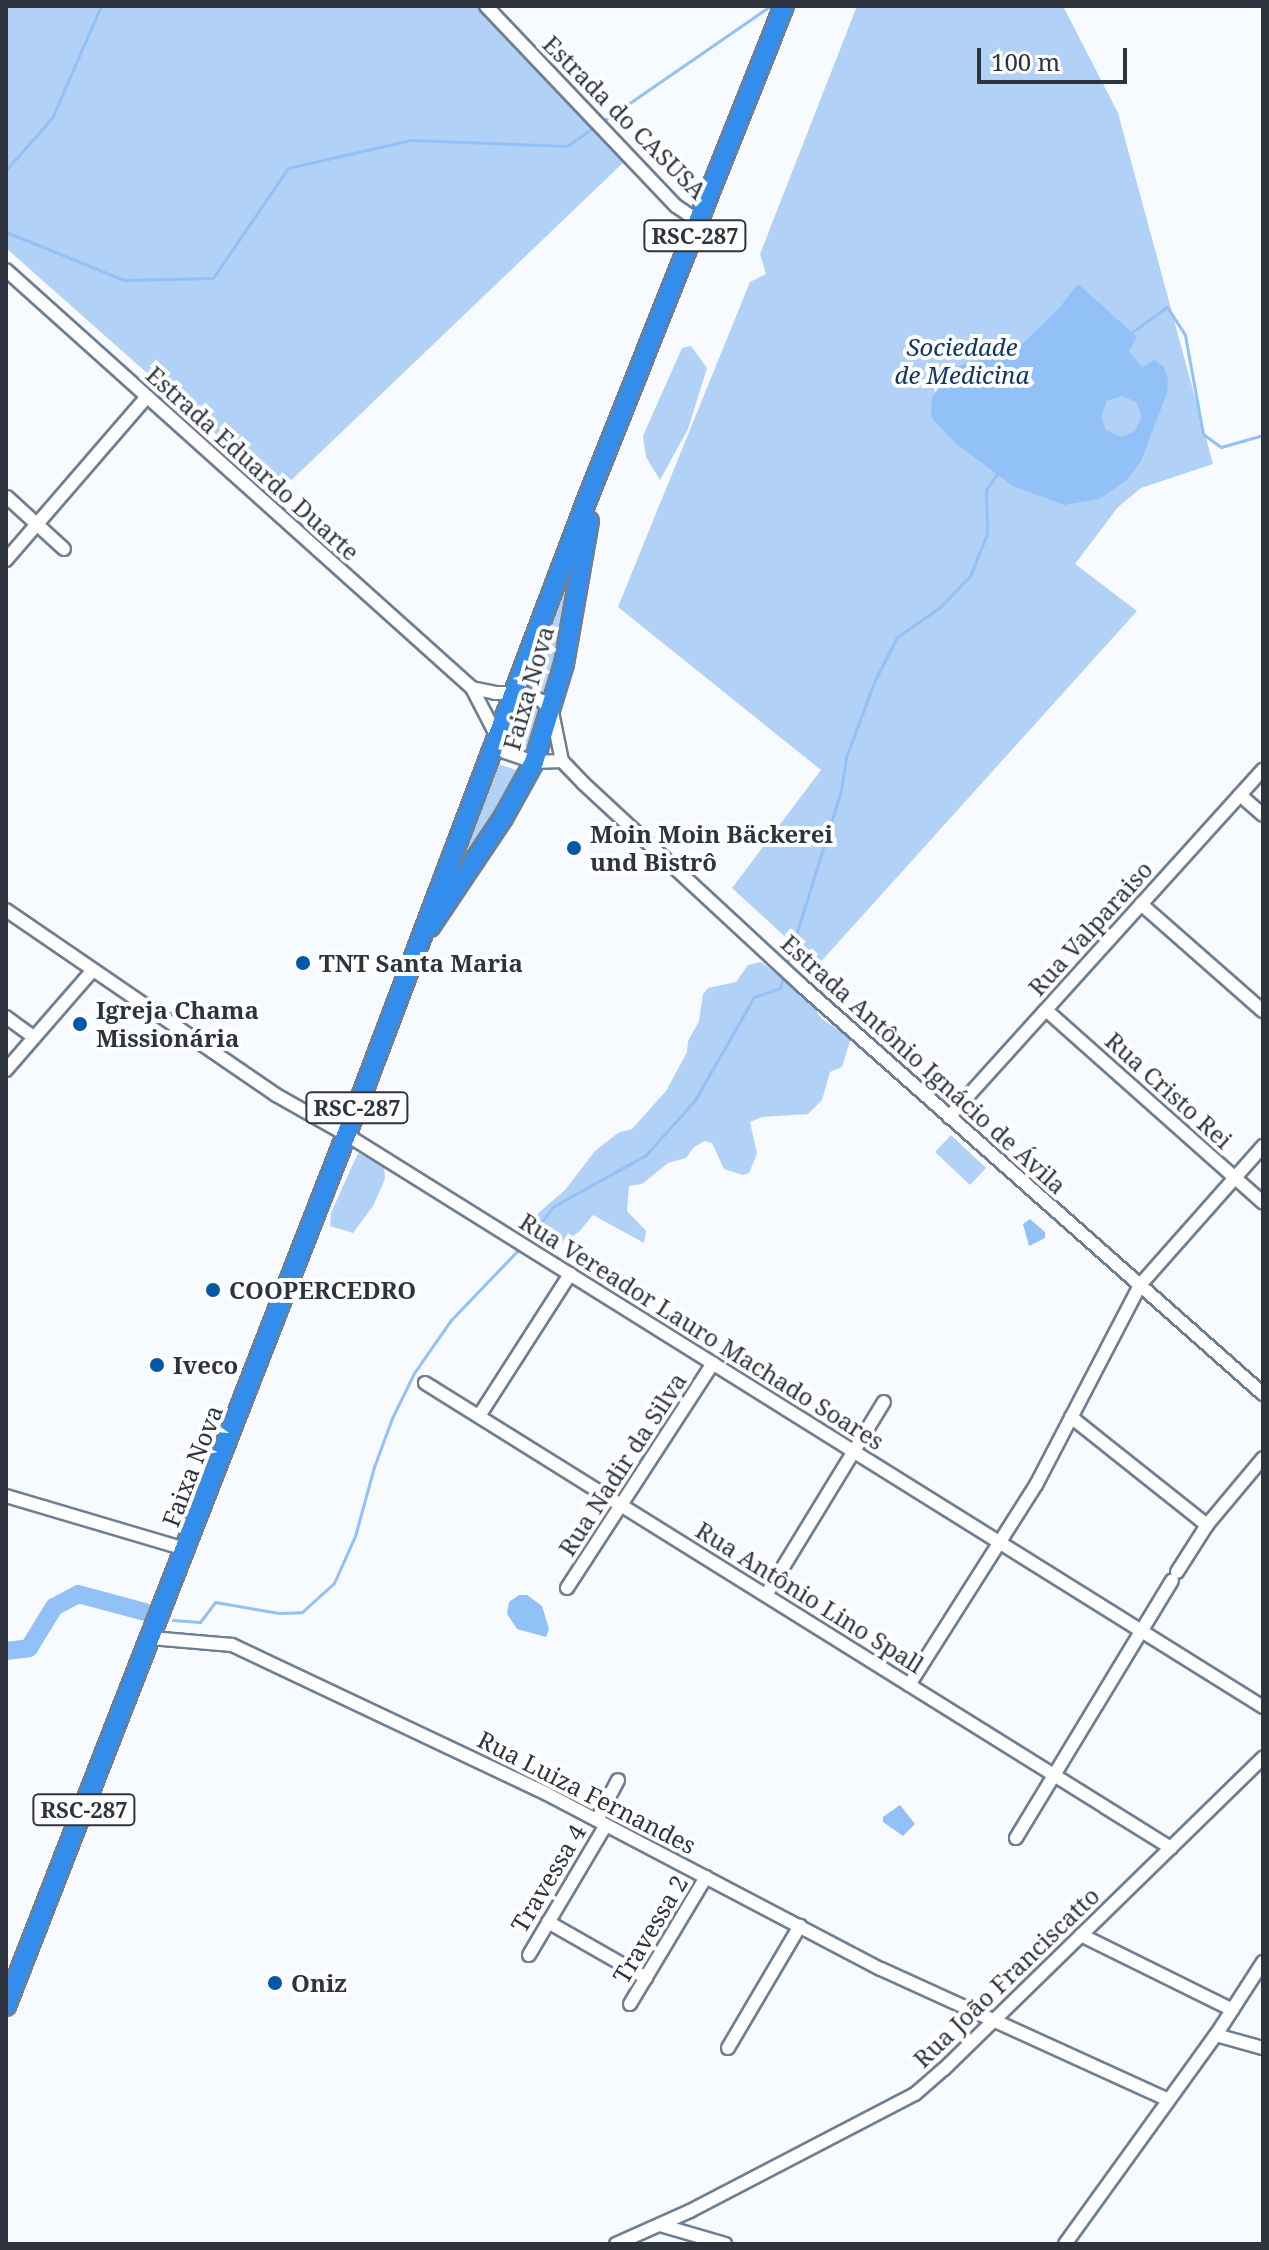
<!DOCTYPE html>
<meta charset="utf-8">
<style>
body{margin:0}
#map{position:relative;width:1269px;height:2250px;overflow:hidden;background:#f7faff;font-family:"Noto Serif",serif}
div>[style]{position:absolute}
.green>*{inset:0;background:#b2d1f6}
.water>*{inset:0;background:#92c1f7}
.stream>*{height:3px;margin:-1.5px;padding:0 1.5px;transform-origin:1.5px;border-radius:1.5px;background:#92c1f7}
.river>*{height:18px;margin:-9px;padding:0 9px;transform-origin:9px;border-radius:9px;background:#92c1f7}
.roads{filter:drop-shadow(2px 0 #6f7f92) drop-shadow(-2px 0 #6f7f92) drop-shadow(0 2px #6f7f92) drop-shadow(0 -2px #6f7f92)}
.minor>*{height:12px;margin:-6px;padding:0 6px;transform-origin:6px;border-radius:6px;background:#fff}
.highway>*{height:18px;margin:-9px;padding:0 9px;transform-origin:9px;border-radius:9px;background:#338dec}
.dots>*{width:22px;height:22px;translate:-50% -50%;box-sizing:border-box;border:4px solid #fff;border-radius:50%}
span{translate:-50% -50%;white-space:nowrap;text-align:center;line-height:1.15;-webkit-text-stroke:8px #fff;paint-order:stroke}
.shield-label span{padding:2px 6px;background:#fff;border:2px solid;border-radius:6px;-webkit-text-stroke-width:0}
.shield-label{font-size:22px;color:#2d343d;font-weight:700}
.street-label{font-size:24px;color:#2d343d}
.park-label{font-size:24px;color:#103863;font-style:italic}
.poi-label{font-size:24px;color:#2d343d;font-weight:700}
.left{translate:0 -50%;text-align:left}
.frame{position:absolute;inset:0;border:8px solid #2d343d;pointer-events:none}
.scale{position:absolute;left:977px;top:48px;width:150px;height:36px;box-sizing:border-box;border:4px solid #2d343d;border-top:0;padding-left:10px;font-size:24px;line-height:28px;white-space:nowrap;color:#2d343d;-webkit-text-stroke:6px #fff;paint-order:stroke}
</style>
<div id="map">
<div class="green">
<i style="clip-path:polygon(6px 6px,482px 6px,626px 160px,280px 491px,6px 248px)"></i>
<i style="clip-path:polygon(857px 6px,1063px 6px,1118px 113px,1213px 464px,1141px 488px,1118px 507px,1075px 564px,1137px 611px,817px 966px,732px 888px,821px 770px,618px 607px,750px 282px,766px 274px,760px 254px)"></i>
<i style="clip-path:polygon(691px 346px,707px 368px,688px 429px,660px 480px,646px 457px,643px 436px,682px 348px)"></i>
<i style="clip-path:polygon(578px 542px,578px 563px,548px 699px,525px 687px)"></i>
<i style="clip-path:polygon(529px 703px,537px 706px,541px 718px,532px 743px,517px 752px,505px 745px,505px 736px,514px 712px,522px 704px)"></i>
<i style="clip-path:polygon(496px 763px,521px 772px,438px 909px)"></i>
<i style="clip-path:polygon(761px 962px,807px 997px,822px 1019px,851px 1038px,842px 1067px,830px 1072px,822px 1100px,808px 1114px,762px 1117px,750px 1122px,757px 1154px,749px 1173px,743px 1175px,724px 1169px,712px 1143px,705px 1141px,694px 1147px,686px 1158px,668px 1163px,642px 1184px,629px 1186px,627px 1211px,646px 1231px,644px 1243px,593px 1215px,579px 1232px,553px 1247px,541px 1240px,527px 1223px,565px 1190px,595px 1151px,618px 1133px,632px 1129px,666px 1091px,687px 1052px,688px 1041px,699px 1021px,703px 994px,708px 988px,736px 982px,748px 965px)"></i>
<i style="clip-path:polygon(951px 1135px,986px 1168px,970px 1185px,935px 1152px)"></i>
<i style="clip-path:polygon(358px 1153px,384px 1166px,385px 1179px,373px 1206px,353px 1233px,330px 1226px,331px 1213px)"></i>
</div>
<div class="water">
<i style="clip-path:polygon(evenodd,1078px 284px,1137px 337px,1129px 351px,1142px 367px,1154px 360px,1164px 367px,1168px 379px,1167px 393px,1141px 461px,1127px 480px,1099px 499px,1064px 505px,1013px 486px,955px 443px,931px 417px,932px 397px,958px 366px,1015px 351px,1059px 308px,1078px 284px,1122px 396px,1136px 402px,1142px 416px,1135px 431px,1121px 437px,1106px 430px,1101px 416px,1107px 401px,1122px 396px)"></i>
<i style="clip-path:polygon(1030px 1219px,1045px 1232px,1045px 1238px,1029px 1246px,1023px 1224px)"></i>
<i style="clip-path:polygon(519px 1595px,527px 1595px,542px 1606px,549px 1629px,546px 1637px,517px 1629px,507px 1614px,509px 1602px)"></i>
<i style="clip-path:polygon(900px 1805px,915px 1824px,903px 1836px,883px 1822px,883px 1817px)"></i>
</div>
<div class="stream">
<i style="left:602px;top:122px;width:204px;rotate:-34.6deg"></i>
<i style="left:6px;top:170px;width:69px;rotate:-48.5deg"></i>
<i style="left:52px;top:118px;width:122px;rotate:-66.4deg"></i>
<i style="left:6px;top:232px;width:127px;rotate:22.1deg"></i>
<i style="left:124px;top:280px;width:89px;rotate:-1.3deg"></i>
<i style="left:213px;top:278px;width:133px;rotate:-55.7deg"></i>
<i style="left:288px;top:168px;width:126px;rotate:-12.8deg"></i>
<i style="left:411px;top:140px;width:156px;rotate:2.2deg"></i>
<i style="left:567px;top:146px;width:35px;rotate:-35deg"></i>
<i style="left:1128px;top:335px;width:48px;rotate:-35.7deg"></i>
<i style="left:1167px;top:307px;width:33px;rotate:57deg"></i>
<i style="left:1185px;top:335px;width:101px;rotate:79.7deg"></i>
<i style="left:1203px;top:434px;width:22px;rotate:36deg"></i>
<i style="left:1221px;top:447px;width:44px;rotate:-15.9deg"></i>
<i style="left:786px;top:967px;width:185px;rotate:-72.7deg"></i>
<i style="left:841px;top:790px;width:33px;rotate:-81deg"></i>
<i style="left:846px;top:757px;width:82px;rotate:-69.4deg"></i>
<i style="left:875px;top:680px;width:48px;rotate:-62.9deg"></i>
<i style="left:897px;top:637px;width:51px;rotate:-34.6deg"></i>
<i style="left:939px;top:608px;width:45px;rotate:-45.9deg"></i>
<i style="left:970px;top:576px;width:45px;rotate:-68deg"></i>
<i style="left:987px;top:534px;width:44px;rotate:-91.3deg"></i>
<i style="left:986px;top:490px;width:22px;rotate:-56deg"></i>
<i style="left:526px;top:1241px;width:45px;rotate:-51.3deg"></i>
<i style="left:554px;top:1206px;width:105px;rotate:-29deg"></i>
<i style="left:646px;top:1155px;width:74px;rotate:-48.3deg"></i>
<i style="left:695px;top:1100px;width:119px;rotate:-60.2deg"></i>
<i style="left:754px;top:997px;width:28px;rotate:-19deg"></i>
<i style="left:780px;top:988px;width:15px;rotate:-74deg"></i>
<i style="left:173px;top:1620px;width:27px;rotate:4deg"></i>
<i style="left:200px;top:1622px;width:25px;rotate:-53deg"></i>
<i style="left:215px;top:1602px;width:65px;rotate:9.8deg"></i>
<i style="left:279px;top:1613px;width:23px;rotate:-2deg"></i>
<i style="left:302px;top:1612px;width:43px;rotate:-42.2deg"></i>
<i style="left:334px;top:1583px;width:51px;rotate:-65.9deg"></i>
<i style="left:355px;top:1536px;width:72px;rotate:-74.6deg"></i>
<i style="left:374px;top:1467px;width:52px;rotate:-69.8deg"></i>
<i style="left:392px;top:1418px;width:50px;rotate:-63.9deg"></i>
<i style="left:414px;top:1373px;width:65px;rotate:-55.1deg"></i>
<i style="left:451px;top:1320px;width:103px;rotate:-46.2deg"></i>
</div>
<div class="river">
<i style="left:6px;top:1651px;width:23px;rotate:-7deg"></i>
<i style="left:29px;top:1648px;width:48px;rotate:-58.6deg"></i>
<i style="left:54px;top:1607px;width:27px;rotate:-28deg"></i>
<i style="left:78px;top:1594px;width:69px;rotate:15deg"></i>
</div>
<div class="roads">
<div class="minor">
<i style="left:486px;top:6px;width:276px;rotate:46.5deg"></i>
<i style="left:676px;top:206px;width:29px;rotate:34deg"></i>
<i style="left:6px;top:270px;width:626px;rotate:41.89deg"></i>
<i style="left:472px;top:688px;width:72px;rotate:62.7deg"></i>
<i style="left:505px;top:752px;width:31px;rotate:19deg"></i>
<i style="left:534px;top:762px;width:28px;rotate:-2deg"></i>
<i style="left:7px;top:497px;width:77px;rotate:42.4deg"></i>
<i style="left:6px;top:560px;width:214px;rotate:-49.2deg"></i>
<i style="left:472px;top:688px;width:24px;rotate:12deg"></i>
<i style="left:495px;top:693px;width:29px"></i>
<i style="left:524px;top:693px;width:20px;rotate:24deg"></i>
<i style="left:542px;top:701px;width:15px;rotate:48deg"></i>
<i style="left:552px;top:712px;width:50px;rotate:78.5deg"></i>
<i style="left:562px;top:761px;width:30px;rotate:46deg"></i>
<i style="left:583px;top:783px;width:297px;rotate:42.8deg"></i>
<i style="left:801px;top:985px;width:617px;rotate:41.52deg"></i>
<i style="left:1240px;top:795px;width:30px;rotate:41deg"></i>
<i style="left:1141px;top:904px;width:162px;rotate:41.3deg"></i>
<i style="left:6px;top:910px;width:327px;rotate:34.4deg"></i>
<i style="left:276px;top:1095px;width:81px;rotate:29.4deg"></i>
<i style="left:347px;top:1135px;width:1080px;rotate:31.98deg"></i>
<i style="left:1046px;top:1010px;width:290px;rotate:41.6deg"></i>
<i style="left:6px;top:1017px;width:34px;rotate:36deg"></i>
<i style="left:6px;top:1070px;width:131px;rotate:-49deg"></i>
<i style="left:949px;top:1117px;width:468px;rotate:-47.9deg"></i>
<i style="left:425px;top:1383px;width:879px;rotate:31.94deg"></i>
<i style="left:479px;top:1416px;width:169px;rotate:-57.3deg"></i>
<i style="left:1071px;top:1417px;width:174px;rotate:38.5deg"></i>
<i style="left:6px;top:1496px;width:187px;rotate:16.5deg"></i>
<i style="left:1177px;top:1572px;width:56px;rotate:-57.4deg"></i>
<i style="left:1207px;top:1525px;width:87px;rotate:-50.1deg"></i>
<i style="left:567px;top:1588px;width:268px;rotate:-57deg"></i>
<i style="left:766px;top:1595px;width:226px;rotate:-58.6deg"></i>
<i style="left:151px;top:1638px;width:81px;rotate:4.9deg"></i>
<i style="left:232px;top:1645px;width:348px;rotate:25.3deg"></i>
<i style="left:547px;top:1794px;width:377px;rotate:27.7deg"></i>
<i style="left:881px;top:1969px;width:316px;rotate:24.5deg"></i>
<i style="left:909px;top:1685px;width:237px;rotate:-57.6deg"></i>
<i style="left:1036px;top:1485px;width:225px;rotate:-62.5deg"></i>
<i style="left:1140px;top:1285px;width:186px;rotate:-48.5deg"></i>
<i style="left:597px;top:1820px;width:45px;rotate:-62.3deg"></i>
<i style="left:1016px;top:1838px;width:301px;rotate:-58.8deg"></i>
<i style="left:548px;top:1922px;width:113px;rotate:29.7deg"></i>
<i style="left:1081px;top:1935px;width:169px;rotate:26.3deg"></i>
<i style="left:529px;top:1955px;width:151px;rotate:-59.4deg"></i>
<i style="left:630px;top:2004px;width:148px;rotate:-59.1deg"></i>
<i style="left:1216px;top:2035px;width:49px;rotate:15.5deg"></i>
<i style="left:728px;top:2048px;width:142px;rotate:-59.5deg"></i>
<i style="left:660px;top:2225px;width:68px;rotate:16.3deg"></i>
<i style="left:616px;top:2244px;width:81px;rotate:-24deg"></i>
<i style="left:690px;top:2211px;width:254px;rotate:-27.5deg"></i>
<i style="left:915px;top:2094px;width:38px;rotate:-41deg"></i>
<i style="left:944px;top:2069px;width:446px;rotate:-44.3deg"></i>
<i style="left:1065px;top:2244px;width:258px;rotate:-54.2deg"></i>
<i style="left:1216px;top:2035px;width:87px;rotate:-57.2deg"></i>
</div>
<div class="highway">
<i style="left:430px;top:927px;width:131px;rotate:-56.2deg"></i>
<i style="left:503px;top:818px;width:64px;rotate:-61deg"></i>
<i style="left:534px;top:762px;width:102px;rotate:-73deg"></i>
<i style="left:564px;top:664px;width:145px;rotate:-80.1deg"></i>
<i style="left:6px;top:2006px;width:984px;rotate:-68.67deg"></i>
<i style="left:364px;top:1089px;width:624px;rotate:-69.27deg"></i>
<i style="left:585px;top:505px;width:537px;rotate:-68.26deg"></i>
</div>
</div>
<div class="dots">
<i style="left:574px;top:848px;background:#0058a6"></i>
<i style="left:303px;top:963px;background:#0058a6"></i>
<i style="left:80px;top:1024px;background:#0058a6"></i>
<i style="left:213px;top:1290px;background:#0058a6"></i>
<i style="left:157px;top:1365px;background:#0058a6"></i>
<i style="left:275px;top:1983px;background:#0058a6"></i>
</div>
<div class="shield-label">
<span style="left:695px;top:236px">RSC-287</span>
<span style="left:357px;top:1108px">RSC-287</span>
<span style="left:84px;top:1810px">RSC-287</span>
</div>
<div class="street-label">
<span style="left:625px;top:117px;rotate:45deg">Estrada do CASUSA</span>
<span style="left:253px;top:463px;rotate:42deg">Estrada Eduardo Duarte</span>
<span style="left:528px;top:688px;rotate:-74deg">Faixa Nova</span>
<span style="left:1090px;top:928px;rotate:-48deg">Rua Valparaiso</span>
<span style="left:924px;top:1064px;rotate:42deg">Estrada Antônio Ignácio de Ávila</span>
<span style="left:1169px;top:1090px;rotate:42deg">Rua Cristo Rei</span>
<span style="left:702px;top:1331px;rotate:32deg">Rua Vereador Lauro Machado Soares</span>
<span style="left:622px;top:1464px;rotate:-57deg">Rua Nadir da Silva</span>
<span style="left:192px;top:1466px;rotate:-69deg">Faixa Nova</span>
<span style="left:810px;top:1597px;rotate:32deg">Rua Antônio Lino Spall</span>
<span style="left:587px;top:1792px;rotate:27deg">Rua Luiza Fernandes</span>
<span style="left:548px;top:1878px;rotate:-59deg">Travessa 4</span>
<span style="left:650px;top:1929px;rotate:-59deg">Travessa 2</span>
<span style="left:1006px;top:1977px;rotate:-44deg">Rua João Franciscatto</span>
</div>
<div class="park-label">
<span style="left:962px;top:361px">Sociedade<br>de Medicina</span>
</div>
<div class="poi-label">
<span class="left" style="left:590px;top:848px">Moin Moin Bäckerei<br>und Bistrô</span>
<span class="left" style="left:319px;top:963px">TNT Santa Maria</span>
<span class="left" style="left:96px;top:1024px">Igreja Chama<br>Missionária</span>
<span class="left" style="left:229px;top:1290px">COOPERCEDRO</span>
<span class="left" style="left:173px;top:1365px">Iveco</span>
<span class="left" style="left:291px;top:1983px">Oniz</span>
</div>
<div class="frame"></div>
<div class="scale">100 m</div>
</div>
